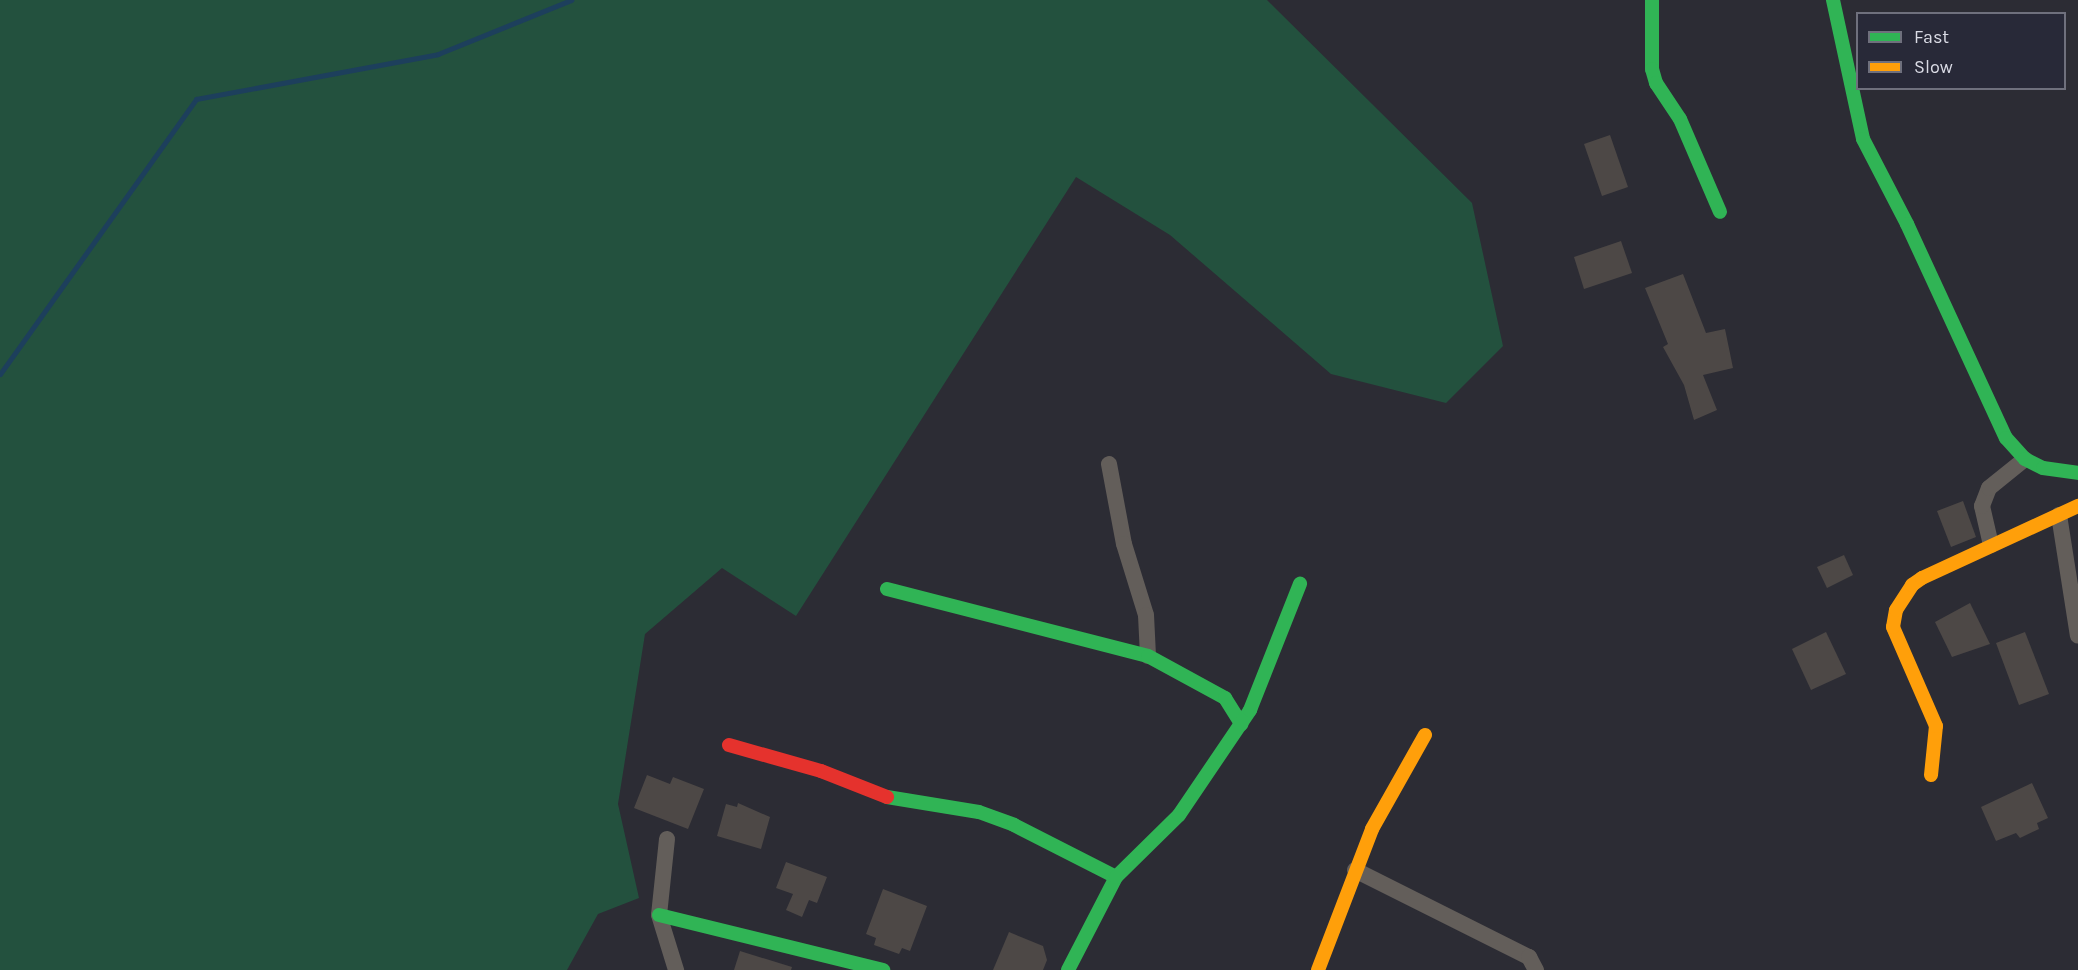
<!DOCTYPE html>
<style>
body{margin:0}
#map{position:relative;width:2078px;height:970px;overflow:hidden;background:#2c2c34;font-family:Karla,sans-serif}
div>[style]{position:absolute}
.green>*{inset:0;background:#23513e}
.stream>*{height:5px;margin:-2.5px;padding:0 2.5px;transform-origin:2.5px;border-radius:2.5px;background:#1d3f5c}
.building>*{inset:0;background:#4d4846}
.street>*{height:16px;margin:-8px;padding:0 8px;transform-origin:8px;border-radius:8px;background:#635e5a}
.fast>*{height:14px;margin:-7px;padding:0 7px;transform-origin:7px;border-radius:7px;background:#30b455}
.slow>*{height:14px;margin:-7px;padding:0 7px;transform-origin:7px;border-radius:7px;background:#ff9f0a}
.jam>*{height:14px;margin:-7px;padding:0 7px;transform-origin:7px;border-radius:7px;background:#e5322d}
span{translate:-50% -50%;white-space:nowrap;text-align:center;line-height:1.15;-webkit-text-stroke:5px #282938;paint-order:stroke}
.legend{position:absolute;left:1856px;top:12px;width:210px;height:78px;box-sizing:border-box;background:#282938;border:2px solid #6f707d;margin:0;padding:8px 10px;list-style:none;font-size:18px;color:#dadbe5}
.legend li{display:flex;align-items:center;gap:12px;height:30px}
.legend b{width:30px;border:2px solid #6f707d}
</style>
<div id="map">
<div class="green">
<i style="clip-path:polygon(0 0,1267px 0,1472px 203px,1503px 346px,1446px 403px,1331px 374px,1170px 235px,1076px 177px,796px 616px,722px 568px,645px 634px,618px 804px,639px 898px,598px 914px,567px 970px,0 970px)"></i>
</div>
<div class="stream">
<i style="left:0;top:374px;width:338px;rotate:-54.5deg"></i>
<i style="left:196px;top:99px;width:246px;rotate:-10.5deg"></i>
<i style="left:438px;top:54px;width:144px;rotate:-22.1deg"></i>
</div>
<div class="building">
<i style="clip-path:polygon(1610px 135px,1628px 187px,1602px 196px,1584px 144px)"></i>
<i style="clip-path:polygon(1621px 241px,1632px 273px,1584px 289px,1574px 257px)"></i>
<i style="clip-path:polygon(1683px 274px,1706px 333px,1725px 329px,1733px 368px,1703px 375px,1717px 410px,1694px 420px,1684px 385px,1663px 347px,1668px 344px,1645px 288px)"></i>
<i style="clip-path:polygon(1963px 501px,1976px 537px,1951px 547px,1937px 511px)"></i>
<i style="clip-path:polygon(1844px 555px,1853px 575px,1827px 588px,1817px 567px)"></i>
<i style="clip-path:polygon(1970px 603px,1990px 644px,1952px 657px,1935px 622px)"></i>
<i style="clip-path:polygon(1826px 632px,1846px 674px,1811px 690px,1792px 649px)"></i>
<i style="clip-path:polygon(2025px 632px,2049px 694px,2019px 705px,1996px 643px)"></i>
<i style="clip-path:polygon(647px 775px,670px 784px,673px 777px,704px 789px,688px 829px,634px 808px)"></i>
<i style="clip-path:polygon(2032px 783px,2048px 818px,2037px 823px,2039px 829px,2020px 838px,2016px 833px,1996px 841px,1981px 807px)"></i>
<i style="clip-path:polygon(738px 803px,770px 817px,761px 849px,717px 836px,726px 804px,737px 807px)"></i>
<i style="clip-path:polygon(786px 862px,827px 877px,817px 903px,809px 900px,802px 917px,786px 910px,793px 894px,776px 888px)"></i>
<i style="clip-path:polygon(883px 889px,927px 906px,910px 951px,902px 948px,899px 954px,874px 945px,876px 938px,866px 934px)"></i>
<i style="clip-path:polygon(1009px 932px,1043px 946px,1047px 960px,1043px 970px,993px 970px)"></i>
<i style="clip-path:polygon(740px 951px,792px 967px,791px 970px,734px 970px)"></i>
</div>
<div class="street">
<i style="left:1109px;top:464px;width:81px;rotate:79.4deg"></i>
<i style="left:1124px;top:544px;width:74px;rotate:72.8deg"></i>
<i style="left:1146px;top:615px;width:41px;rotate:87.2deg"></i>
<i style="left:2059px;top:515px;width:122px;rotate:81.1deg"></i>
<i style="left:1991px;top:545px;width:40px;rotate:-103deg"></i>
<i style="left:1982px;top:506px;width:19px;rotate:-69deg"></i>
<i style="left:1989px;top:488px;width:46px;rotate:-38.9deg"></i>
<i style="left:667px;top:839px;width:76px;rotate:96deg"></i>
<i style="left:659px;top:915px;width:58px;rotate:72.8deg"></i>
<i style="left:1355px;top:870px;width:195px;rotate:26.6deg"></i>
<i style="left:1529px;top:957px;width:15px;rotate:62deg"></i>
</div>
<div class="fast">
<i style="left:1652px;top:0;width:69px;rotate:90deg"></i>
<i style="left:1652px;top:69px;width:15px;rotate:74deg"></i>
<i style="left:1656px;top:83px;width:43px;rotate:56.3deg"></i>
<i style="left:1680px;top:119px;width:101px;rotate:66.7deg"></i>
<i style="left:1833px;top:0;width:142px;rotate:77.8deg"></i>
<i style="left:1863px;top:139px;width:96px;rotate:62.6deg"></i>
<i style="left:1907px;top:224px;width:236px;rotate:65.2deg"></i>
<i style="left:2006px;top:438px;width:28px;rotate:48deg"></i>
<i style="left:2025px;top:459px;width:20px;rotate:27deg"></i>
<i style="left:2043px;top:468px;width:35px;rotate:8deg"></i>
<i style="left:887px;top:589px;width:269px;rotate:14.4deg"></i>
<i style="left:1148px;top:656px;width:88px;rotate:28.6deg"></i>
<i style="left:1225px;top:698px;width:31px;rotate:58deg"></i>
<i style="left:887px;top:797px;width:93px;rotate:9.3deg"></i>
<i style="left:979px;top:812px;width:37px;rotate:20deg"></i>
<i style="left:1014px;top:825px;width:114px;rotate:27deg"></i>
<i style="left:659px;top:915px;width:231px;rotate:13.8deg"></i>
<i style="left:1068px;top:970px;width:105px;rotate:-62.7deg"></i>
<i style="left:1116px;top:877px;width:88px;rotate:-44.5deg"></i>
<i style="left:1179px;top:815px;width:127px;rotate:-55.9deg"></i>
<i style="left:1250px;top:710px;width:136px;rotate:-68.4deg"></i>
</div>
<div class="slow">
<i style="left:1931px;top:775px;width:49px;rotate:-84.2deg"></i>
<i style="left:1936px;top:726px;width:108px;rotate:-113.5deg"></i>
<i style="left:1893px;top:627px;width:17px;rotate:-80deg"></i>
<i style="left:1896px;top:610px;width:30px;rotate:-57deg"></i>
<i style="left:1912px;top:585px;width:12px;rotate:-35deg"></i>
<i style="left:1922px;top:578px;width:172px;rotate:-24.8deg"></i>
<i style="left:1318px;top:970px;width:151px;rotate:-69deg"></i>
<i style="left:1372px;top:829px;width:108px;rotate:-60.6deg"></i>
</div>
<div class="jam">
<i style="left:729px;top:745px;width:96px;rotate:15.8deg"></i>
<i style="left:821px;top:771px;width:71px;rotate:21.5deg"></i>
</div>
<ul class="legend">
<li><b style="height:8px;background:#30b455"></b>Fast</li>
<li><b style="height:8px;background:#ff9f0a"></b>Slow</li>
</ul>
</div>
